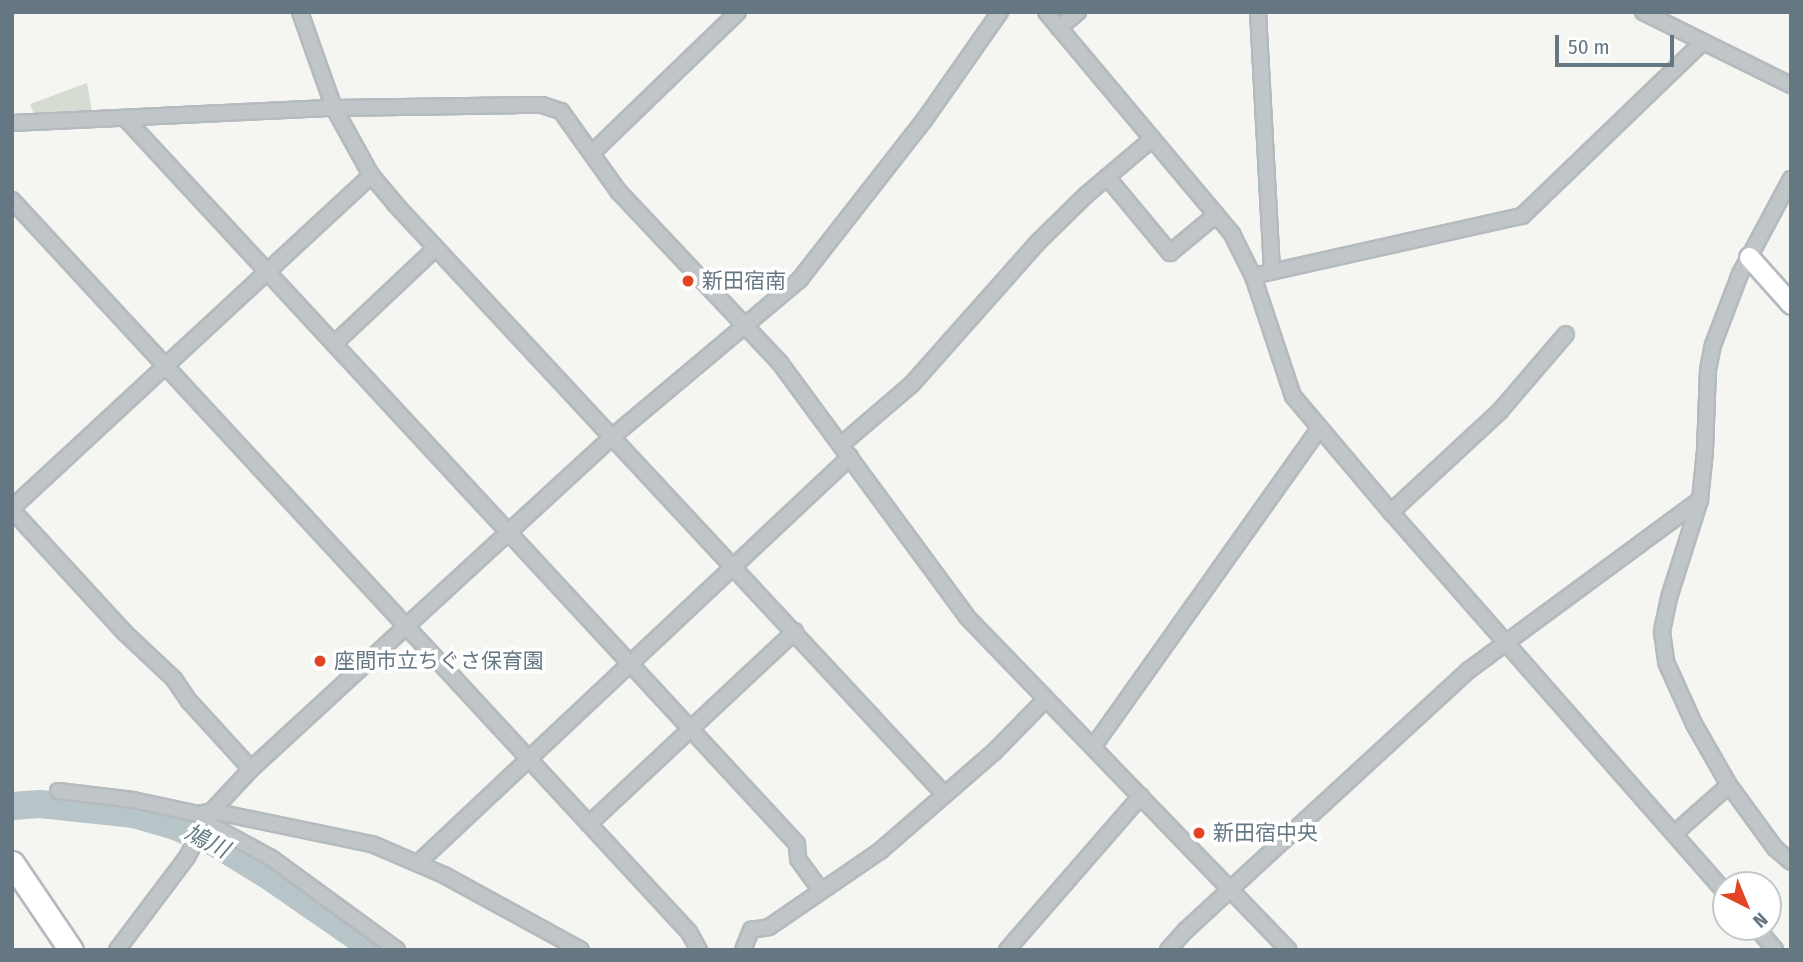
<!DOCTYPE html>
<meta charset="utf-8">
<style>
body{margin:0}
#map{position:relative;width:1803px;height:962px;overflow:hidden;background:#f5f5f1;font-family:"Fira Sans Condensed","Noto Sans JP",sans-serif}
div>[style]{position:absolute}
.green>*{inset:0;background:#d6dcd2}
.river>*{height:28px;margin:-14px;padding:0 14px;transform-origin:14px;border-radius:14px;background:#b8c5c8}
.roads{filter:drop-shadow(2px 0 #b4babe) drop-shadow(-2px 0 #b4babe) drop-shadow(0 2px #b4babe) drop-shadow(0 -2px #b4babe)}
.street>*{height:14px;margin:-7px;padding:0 7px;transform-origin:7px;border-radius:7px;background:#c0c5c7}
.secondary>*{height:19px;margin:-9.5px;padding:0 9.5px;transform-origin:9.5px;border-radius:9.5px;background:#fff}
.primary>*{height:23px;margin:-11.5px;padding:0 11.5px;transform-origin:11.5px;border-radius:11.5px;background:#fff}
.dots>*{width:19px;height:19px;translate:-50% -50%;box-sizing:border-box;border:4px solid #fff;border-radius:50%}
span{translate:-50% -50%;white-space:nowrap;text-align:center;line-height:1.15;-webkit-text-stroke:7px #fff;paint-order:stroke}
.poi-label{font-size:21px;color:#647782}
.left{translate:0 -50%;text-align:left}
.water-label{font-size:23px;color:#5f797f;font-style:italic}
.frame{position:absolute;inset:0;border:14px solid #647782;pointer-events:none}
.north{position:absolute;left:1712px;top:871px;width:70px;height:70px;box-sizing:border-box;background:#fff;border:2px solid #c1c9cd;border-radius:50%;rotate:137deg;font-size:19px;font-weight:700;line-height:28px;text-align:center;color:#647782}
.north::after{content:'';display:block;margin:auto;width:24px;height:32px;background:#e34423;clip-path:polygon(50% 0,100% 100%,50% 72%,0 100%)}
.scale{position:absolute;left:1555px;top:35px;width:119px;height:32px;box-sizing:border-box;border:4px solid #647782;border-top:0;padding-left:9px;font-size:21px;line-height:24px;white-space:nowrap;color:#647782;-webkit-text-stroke:5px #fff;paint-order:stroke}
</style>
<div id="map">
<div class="green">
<i style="clip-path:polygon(87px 83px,92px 111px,34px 114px,30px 104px)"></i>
</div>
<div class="river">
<i style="left:12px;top:806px;width:28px;rotate:-4deg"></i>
<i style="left:40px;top:804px;width:95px;rotate:6.1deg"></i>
<i style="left:134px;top:814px;width:43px;rotate:16.3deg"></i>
<i style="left:175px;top:826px;width:42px;rotate:22.3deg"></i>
<i style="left:214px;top:842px;width:65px;rotate:31.7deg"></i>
<i style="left:269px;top:876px;width:130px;rotate:34.7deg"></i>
</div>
<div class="roads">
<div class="street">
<i style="left:300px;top:12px;width:102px;rotate:70.5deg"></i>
<i style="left:334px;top:108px;width:77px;rotate:61.1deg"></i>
<i style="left:371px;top:175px;width:38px;rotate:50deg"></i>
<i style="left:395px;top:204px;width:806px;rotate:47.06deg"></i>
<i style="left:1046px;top:12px;width:290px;rotate:50deg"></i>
<i style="left:1232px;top:234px;width:47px;rotate:63.4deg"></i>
<i style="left:1253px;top:276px;width:126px;rotate:71.6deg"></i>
<i style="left:1293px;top:396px;width:152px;rotate:49.8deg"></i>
<i style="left:1391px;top:512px;width:507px;rotate:48.68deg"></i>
<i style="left:1258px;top:12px;width:260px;rotate:86.9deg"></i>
<i style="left:1643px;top:12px;width:165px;rotate:26.3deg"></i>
<i style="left:1059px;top:28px;width:25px;rotate:-40deg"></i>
<i style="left:125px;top:118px;width:989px;rotate:47.21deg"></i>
<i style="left:797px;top:844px;width:15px;rotate:86deg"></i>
<i style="left:798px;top:859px;width:39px;rotate:54deg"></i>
<i style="left:12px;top:123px;width:322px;rotate:-2.7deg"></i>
<i style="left:334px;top:108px;width:185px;rotate:-0.9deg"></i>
<i style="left:519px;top:105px;width:23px"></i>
<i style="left:542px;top:105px;width:20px;rotate:18deg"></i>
<i style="left:561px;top:111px;width:100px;rotate:54.4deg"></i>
<i style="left:619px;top:192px;width:235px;rotate:46.7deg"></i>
<i style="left:780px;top:363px;width:315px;rotate:53.6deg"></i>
<i style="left:967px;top:617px;width:463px;rotate:46deg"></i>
<i style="left:592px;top:153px;width:203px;rotate:-44deg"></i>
<i style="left:1107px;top:177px;width:99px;rotate:50.3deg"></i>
<i style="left:1170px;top:253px;width:60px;rotate:-39.6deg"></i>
<i style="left:12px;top:200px;width:997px;rotate:47.24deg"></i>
<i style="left:689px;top:932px;width:21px;rotate:61deg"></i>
<i style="left:1253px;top:276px;width:276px;rotate:-12.6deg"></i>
<i style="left:1522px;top:216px;width:250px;rotate:-43.9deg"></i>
<i style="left:334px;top:344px;width:140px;rotate:-43.3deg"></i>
<i style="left:842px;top:444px;width:92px;rotate:-40.6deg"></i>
<i style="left:912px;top:384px;width:188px;rotate:-48.4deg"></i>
<i style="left:1037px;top:243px;width:69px;rotate:-44.4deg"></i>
<i style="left:1086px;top:195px;width:87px;rotate:-40.3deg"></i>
<i style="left:1700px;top:500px;width:103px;rotate:107.6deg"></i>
<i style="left:1669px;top:598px;width:35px;rotate:102deg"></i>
<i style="left:1662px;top:632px;width:30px;rotate:82deg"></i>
<i style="left:1666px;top:662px;width:68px;rotate:65.7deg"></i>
<i style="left:1694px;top:724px;width:70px;rotate:60.2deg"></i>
<i style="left:1729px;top:785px;width:78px;rotate:53.9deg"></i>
<i style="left:1775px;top:848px;width:21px;rotate:41deg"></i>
<i style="left:12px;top:508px;width:490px;rotate:-42.8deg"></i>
<i style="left:12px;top:510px;width:166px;rotate:47.4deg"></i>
<i style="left:124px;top:632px;width:69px;rotate:43.2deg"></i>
<i style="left:174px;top:679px;width:27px;rotate:56deg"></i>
<i style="left:189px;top:701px;width:92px;rotate:47.6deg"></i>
<i style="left:1391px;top:512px;width:149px;rotate:-42.8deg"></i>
<i style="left:1500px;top:411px;width:101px;rotate:-49.4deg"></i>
<i style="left:1093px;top:747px;width:390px;rotate:-54.6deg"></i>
<i style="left:58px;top:791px;width:76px;rotate:6.8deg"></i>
<i style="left:133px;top:800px;width:66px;rotate:12.2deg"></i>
<i style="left:198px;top:814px;width:14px;rotate:-12deg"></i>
<i style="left:212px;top:811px;width:163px;rotate:11.7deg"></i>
<i style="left:372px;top:844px;width:78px;rotate:23.3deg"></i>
<i style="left:444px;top:875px;width:156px;rotate:28.7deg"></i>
<i style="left:205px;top:822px;width:75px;rotate:28.6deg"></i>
<i style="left:271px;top:858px;width:156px;rotate:36.1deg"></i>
<i style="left:589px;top:824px;width:282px;rotate:-43.1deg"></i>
<i style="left:1675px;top:833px;width:72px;rotate:-41.6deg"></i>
<i style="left:418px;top:863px;width:593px;rotate:-43.22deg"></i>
<i style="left:1756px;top:927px;width:30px;rotate:50deg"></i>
<i style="left:117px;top:950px;width:116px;rotate:-53deg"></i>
<i style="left:187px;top:857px;width:52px;rotate:-61.5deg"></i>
<i style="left:212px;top:811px;width:57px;rotate:-47.1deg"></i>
<i style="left:251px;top:769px;width:490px;rotate:-42.6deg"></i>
<i style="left:612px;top:437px;width:246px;rotate:-40deg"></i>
<i style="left:800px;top:279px;width:203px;rotate:-52deg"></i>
<i style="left:925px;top:119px;width:131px;rotate:-55deg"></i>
<i style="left:743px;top:950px;width:22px;rotate:-68deg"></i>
<i style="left:751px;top:930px;width:18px;rotate:-9deg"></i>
<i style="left:769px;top:927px;width:135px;rotate:-34.4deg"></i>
<i style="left:880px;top:851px;width:151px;rotate:-41deg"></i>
<i style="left:994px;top:752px;width:73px;rotate:-45.6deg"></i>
<i style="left:1007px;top:950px;width:204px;rotate:-49deg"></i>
<i style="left:1168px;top:950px;width:27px;rotate:-48deg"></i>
<i style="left:1186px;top:930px;width:384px;rotate:-42.6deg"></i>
<i style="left:1469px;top:670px;width:287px;rotate:-36.4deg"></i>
<i style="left:1700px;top:500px;width:49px;rotate:-84.2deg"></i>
<i style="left:1705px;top:451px;width:81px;rotate:-87.9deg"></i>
<i style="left:1708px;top:370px;width:25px;rotate:-79deg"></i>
<i style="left:1713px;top:345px;width:76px;rotate:-69.2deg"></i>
<i style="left:1740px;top:274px;width:108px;rotate:-61.8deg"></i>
</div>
<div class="secondary">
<i style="left:1749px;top:257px;width:63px;rotate:48.2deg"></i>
</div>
<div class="primary">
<i style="left:12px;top:863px;width:105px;rotate:55.9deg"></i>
</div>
</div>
<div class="dots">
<i style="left:688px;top:281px;background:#e34423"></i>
<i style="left:320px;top:661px;background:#e34423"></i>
<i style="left:1199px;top:833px;background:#e34423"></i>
</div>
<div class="poi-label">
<span class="left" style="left:702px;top:281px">新田宿南</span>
<span class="left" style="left:334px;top:661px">座間市立ちぐさ保育園</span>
<span class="left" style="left:1213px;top:833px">新田宿中央</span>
</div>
<div class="water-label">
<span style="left:207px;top:841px;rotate:26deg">鳩川</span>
</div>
<div class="frame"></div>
<div class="north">N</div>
<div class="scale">50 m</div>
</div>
